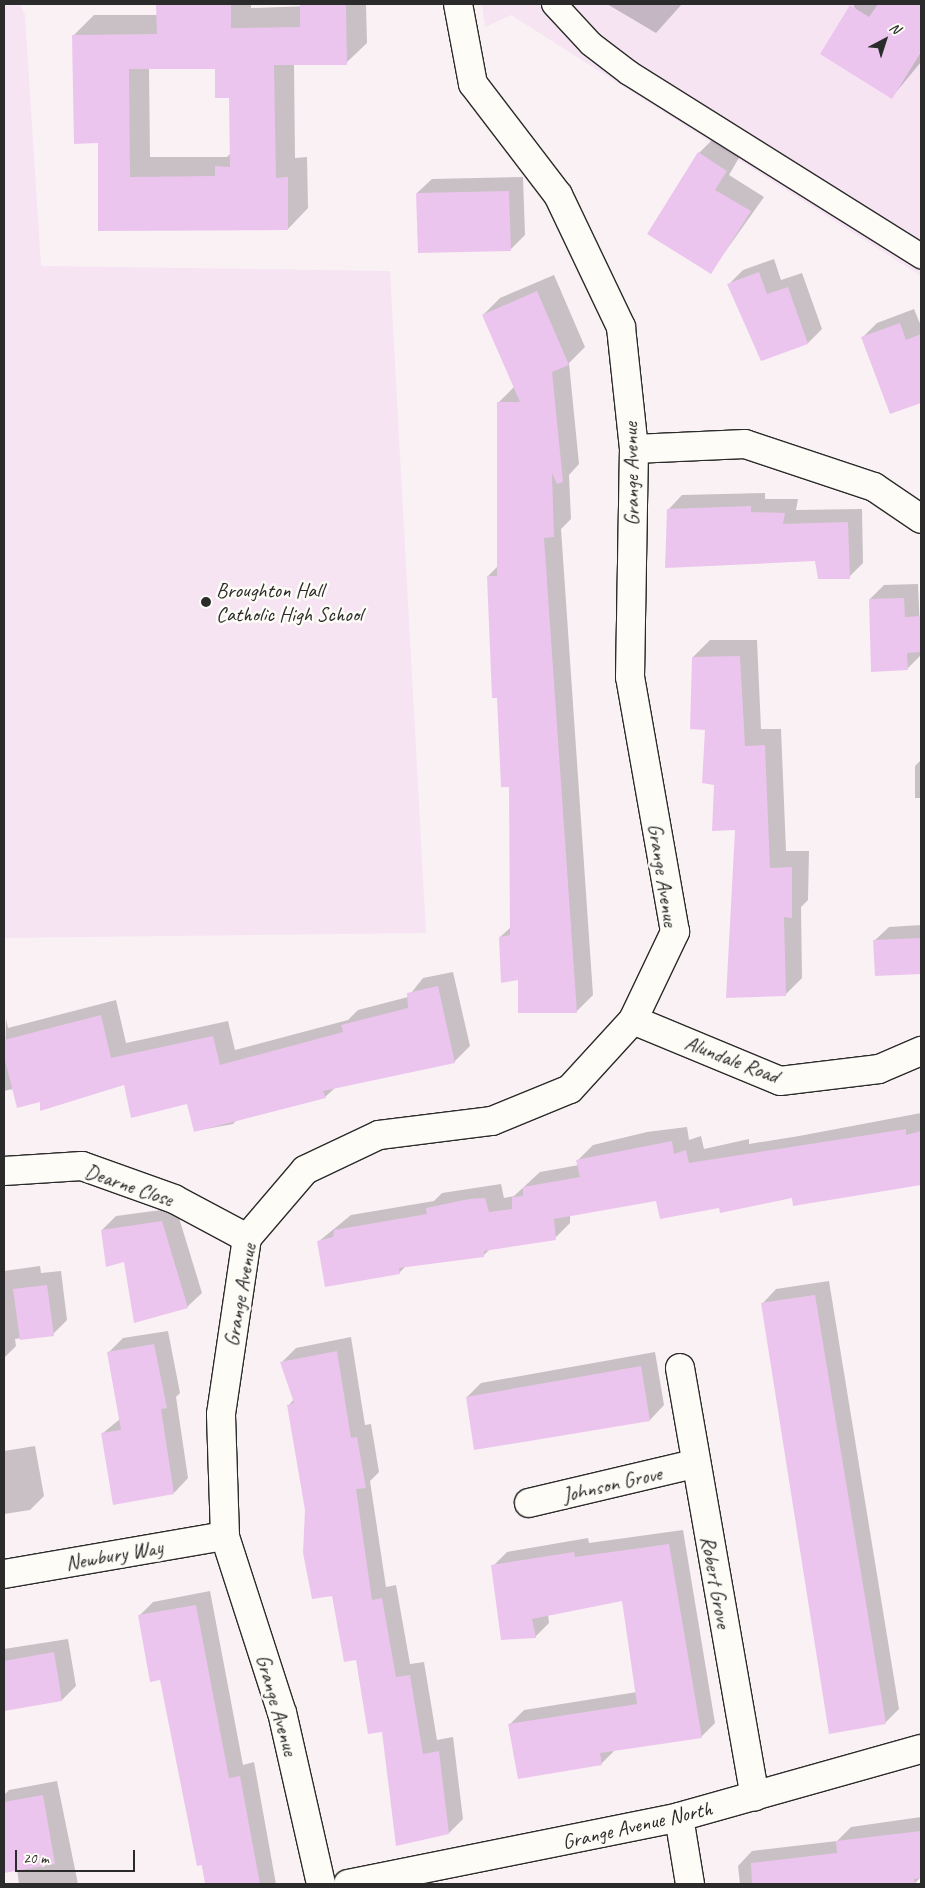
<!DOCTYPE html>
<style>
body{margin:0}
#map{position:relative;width:925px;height:1888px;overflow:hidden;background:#faf1f5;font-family:Caveat,sans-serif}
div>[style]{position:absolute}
.built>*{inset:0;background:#f6e4f3}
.shadow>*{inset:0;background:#0003}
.building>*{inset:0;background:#ecc5ee}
.roads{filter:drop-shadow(1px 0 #2b2b2b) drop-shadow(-1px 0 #2b2b2b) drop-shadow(0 1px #2b2b2b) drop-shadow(0 -1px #2b2b2b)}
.service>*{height:24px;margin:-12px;padding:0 12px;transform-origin:12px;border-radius:12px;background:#fdfcf7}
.minor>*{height:28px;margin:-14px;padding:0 14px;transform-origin:14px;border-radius:14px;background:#fdfcf7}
.dots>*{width:14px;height:14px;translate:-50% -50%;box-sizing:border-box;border:2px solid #fdfcf7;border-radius:50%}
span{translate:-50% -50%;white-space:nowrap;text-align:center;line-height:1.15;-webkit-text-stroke:5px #fdfcf7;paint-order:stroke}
.street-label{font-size:21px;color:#2b2b2b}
.poi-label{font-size:21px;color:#2b2b2b}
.left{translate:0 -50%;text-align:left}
.frame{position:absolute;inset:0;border:5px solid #2b2b2b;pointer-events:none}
.north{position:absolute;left:860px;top:15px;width:50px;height:50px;-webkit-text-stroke:4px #fdfcf7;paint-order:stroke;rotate:40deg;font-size:14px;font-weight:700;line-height:20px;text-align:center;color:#2b2b2b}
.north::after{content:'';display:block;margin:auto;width:18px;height:22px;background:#2b2b2b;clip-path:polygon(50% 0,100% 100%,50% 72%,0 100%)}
.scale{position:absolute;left:15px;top:1850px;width:120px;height:22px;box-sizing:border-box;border:2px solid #2b2b2b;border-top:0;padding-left:6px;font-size:15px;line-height:18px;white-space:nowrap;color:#2b2b2b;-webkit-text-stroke:4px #fdfcf7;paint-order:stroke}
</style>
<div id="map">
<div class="built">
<i style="clip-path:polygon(4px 4px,20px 4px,25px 15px,41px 266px,390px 271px,426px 933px,4px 938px)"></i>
<i style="clip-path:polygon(482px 4px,921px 4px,921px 276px,511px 15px,485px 27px)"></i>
</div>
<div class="shadow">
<i style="clip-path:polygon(evenodd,157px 4px,251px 4px,251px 8px,366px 4px,367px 43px,346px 63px,294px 64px,295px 158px,307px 157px,308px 208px,288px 229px,100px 230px,99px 142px,74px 35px,94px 15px,158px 15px,157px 4px,149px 68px,216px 68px,230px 96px,231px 153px,227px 157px,150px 157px,149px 68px)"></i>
<i style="clip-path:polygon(607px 4px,682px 4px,656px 33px)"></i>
<i style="clip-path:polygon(853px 4px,921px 4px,921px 62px,892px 97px)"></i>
<i style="clip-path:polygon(713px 139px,740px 156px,729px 175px,764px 197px,710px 273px,699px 153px)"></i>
<i style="clip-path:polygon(523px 177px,525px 235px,510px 250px,417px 193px,432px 179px)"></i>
<i style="clip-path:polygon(774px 259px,781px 280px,802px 273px,822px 329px,808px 343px,761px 360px,729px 284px,743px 270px)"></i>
<i style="clip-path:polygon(554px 275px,585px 347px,569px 363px,579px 464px,569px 475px,571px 519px,561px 529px,593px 995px,576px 1012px,519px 979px,500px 937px,511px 927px,510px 785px,488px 576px,498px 566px,498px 403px,515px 386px,483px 315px,500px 298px)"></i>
<i style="clip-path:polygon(914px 309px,921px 326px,921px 402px,891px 413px,863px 337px,877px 323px)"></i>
<i style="clip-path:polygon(765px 493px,765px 499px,798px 499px,796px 510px,862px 509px,863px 563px,849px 577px,816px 560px,668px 510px,682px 495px)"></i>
<i style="clip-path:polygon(918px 584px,921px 655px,907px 669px,870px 599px,884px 585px)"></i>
<i style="clip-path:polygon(710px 640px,757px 640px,761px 729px,781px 729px,786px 851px,809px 851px,808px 900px,801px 907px,802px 978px,785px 995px,736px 829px,715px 784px,693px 657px)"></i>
<i style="clip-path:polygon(921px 760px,921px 798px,915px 798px,915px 766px)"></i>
<i style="clip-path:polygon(921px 925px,921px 973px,876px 975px,874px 941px,889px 927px)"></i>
<i style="clip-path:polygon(453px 972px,470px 1046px,454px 1062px,336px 1087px,325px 1097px,240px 1116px,233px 1124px,195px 1131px,188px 1102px,125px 1084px,41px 1100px,13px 1089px,4px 1091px,6px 1019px,8px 1028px,116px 1000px,126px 1043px,228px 1021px,235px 1050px,348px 1020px,358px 1010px,408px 997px,423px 978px)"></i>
<i style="clip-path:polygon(921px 1113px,921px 1181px,794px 1205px,793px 1197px,720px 1206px,657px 1200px,570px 1215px,570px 1223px,555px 1238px,491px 1248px,483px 1256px,406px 1266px,399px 1273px,318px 1242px,351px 1215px,434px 1201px,442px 1193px,501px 1184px,504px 1198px,514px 1196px,540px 1172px,579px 1165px,578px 1160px,593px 1145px,647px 1132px,687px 1127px,689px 1140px,701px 1136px,704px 1149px,749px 1139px,749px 1144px,799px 1136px)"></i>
<i style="clip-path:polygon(176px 1208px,202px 1293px,187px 1307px,125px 1261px,102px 1230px,116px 1216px)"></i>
<i style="clip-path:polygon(40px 1266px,41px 1273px,61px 1271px,67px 1320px,53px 1334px,15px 1339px,16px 1346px,4px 1358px,4px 1271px)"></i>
<i style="clip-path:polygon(829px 1281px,899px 1709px,885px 1723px,762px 1304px,776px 1289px)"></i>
<i style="clip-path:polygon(168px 1331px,180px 1393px,176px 1397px,188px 1478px,174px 1493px,103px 1433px,120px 1419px,109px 1352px,123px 1338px)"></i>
<i style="clip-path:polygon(351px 1337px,365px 1425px,371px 1424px,379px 1472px,370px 1481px,386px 1587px,396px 1585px,410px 1664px,424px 1662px,437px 1740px,453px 1737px,463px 1819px,449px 1833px,383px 1731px,306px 1510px,289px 1405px,294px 1399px,282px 1362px,296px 1348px)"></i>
<i style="clip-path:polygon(655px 1352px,664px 1405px,650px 1420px,467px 1397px,481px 1383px)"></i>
<i style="clip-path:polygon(35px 1446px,44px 1496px,30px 1510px,4px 1514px,4px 1451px)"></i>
<i style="clip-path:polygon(683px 1530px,715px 1723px,701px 1737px,616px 1749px,601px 1764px,510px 1724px,524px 1710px,637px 1692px,623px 1600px,548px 1614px,549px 1623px,535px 1637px,493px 1566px,507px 1552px,588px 1538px,589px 1543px)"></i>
<i style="clip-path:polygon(210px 1591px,243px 1765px,254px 1762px,276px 1884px,206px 1884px,161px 1679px,139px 1616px,153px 1602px)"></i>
<i style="clip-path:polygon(68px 1639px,76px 1686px,62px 1700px,4px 1710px,4px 1649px)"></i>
<i style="clip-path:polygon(57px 1781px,78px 1884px,19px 1884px,17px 1869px,7px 1871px,4px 1856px,4px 1795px,9px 1790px)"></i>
<i style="clip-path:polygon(921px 1817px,921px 1877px,914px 1884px,740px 1884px,738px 1866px,752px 1851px,837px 1841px,851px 1827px)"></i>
</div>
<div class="building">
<i style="clip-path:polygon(evenodd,156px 4px,231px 4px,231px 28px,300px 27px,300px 4px,346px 4px,347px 65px,274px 65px,276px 178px,288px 177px,288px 230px,98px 231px,98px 143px,74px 144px,72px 35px,157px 34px,156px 4px,129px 69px,215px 69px,215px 98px,229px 98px,230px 167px,215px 166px,215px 176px,130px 177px,129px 69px)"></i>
<i style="clip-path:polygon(878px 4px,921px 4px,921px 52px,892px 99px,820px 54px,850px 5px,869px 17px)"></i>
<i style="clip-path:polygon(698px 152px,727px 171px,715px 190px,751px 211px,711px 274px,647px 234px)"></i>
<i style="clip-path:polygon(509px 191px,511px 251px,418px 253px,416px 193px)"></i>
<i style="clip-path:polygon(759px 272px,767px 294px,788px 287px,808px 344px,761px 361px,727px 284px)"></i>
<i style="clip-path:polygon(537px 291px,569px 365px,552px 372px,563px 482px,557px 484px,552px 473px,554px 537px,544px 538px,577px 1013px,518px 1013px,518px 980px,501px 983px,499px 937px,510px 935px,509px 787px,501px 787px,497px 698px,492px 698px,487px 576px,497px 576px,497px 402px,520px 402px,482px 315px)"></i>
<i style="clip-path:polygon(900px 323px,906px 340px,921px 334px,921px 403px,890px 414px,861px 337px)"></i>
<i style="clip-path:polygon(751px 506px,751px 512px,785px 513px,783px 524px,848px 522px,850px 579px,818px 579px,815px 561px,665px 568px,667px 509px)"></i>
<i style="clip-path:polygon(904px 598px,905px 617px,921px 616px,921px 652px,907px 653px,908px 670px,871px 672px,869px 599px)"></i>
<i style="clip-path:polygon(740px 656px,745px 746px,765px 745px,770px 868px,792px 867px,792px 918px,784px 917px,786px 996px,726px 998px,735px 830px,712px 831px,714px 785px,702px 783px,705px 730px,690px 729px,692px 657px)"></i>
<i style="clip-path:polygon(921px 938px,921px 974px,875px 976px,873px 940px)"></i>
<i style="clip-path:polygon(438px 986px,455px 1063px,323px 1091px,326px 1098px,194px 1132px,187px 1104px,131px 1118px,124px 1085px,40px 1111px,40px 1102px,17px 1108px,4px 1056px,4px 1040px,101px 1015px,111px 1058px,213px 1036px,220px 1065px,343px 1032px,341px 1025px,408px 1008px,407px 993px)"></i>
<i style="clip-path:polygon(906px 1129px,906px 1135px,921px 1131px,921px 1185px,793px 1206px,792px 1198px,720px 1213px,719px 1208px,660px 1219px,656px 1201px,554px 1219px,556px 1240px,484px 1251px,484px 1257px,399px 1268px,400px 1274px,325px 1287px,317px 1241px,333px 1237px,334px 1230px,427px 1214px,426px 1208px,469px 1199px,485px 1198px,489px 1212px,512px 1209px,512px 1197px,523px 1196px,523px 1187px,580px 1177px,576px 1160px,672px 1141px,674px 1154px,686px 1150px,689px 1163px)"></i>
<i style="clip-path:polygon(162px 1221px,188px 1308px,134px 1323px,124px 1262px,106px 1267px,101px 1230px)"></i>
<i style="clip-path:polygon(47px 1285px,54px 1336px,20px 1340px,13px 1289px)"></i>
<i style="clip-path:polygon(815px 1295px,886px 1724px,829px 1734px,761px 1303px)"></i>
<i style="clip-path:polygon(154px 1344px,167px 1408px,161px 1409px,174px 1494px,113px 1505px,101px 1433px,121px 1430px,107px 1352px)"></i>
<i style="clip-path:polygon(337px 1351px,351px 1438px,357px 1437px,366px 1488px,356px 1489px,372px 1600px,382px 1598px,396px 1677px,410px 1675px,423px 1754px,439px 1751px,449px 1834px,396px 1846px,382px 1732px,368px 1734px,356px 1660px,344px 1662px,332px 1596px,312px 1599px,303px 1553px,305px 1510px,287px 1405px,294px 1403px,280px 1362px)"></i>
<i style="clip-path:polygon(641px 1366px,650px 1421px,474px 1450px,466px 1397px)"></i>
<i style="clip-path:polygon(669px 1544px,702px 1738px,600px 1753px,602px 1765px,518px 1779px,508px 1724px,637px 1704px,622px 1601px,532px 1619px,536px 1638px,501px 1640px,491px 1565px,574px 1552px,575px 1557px)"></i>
<i style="clip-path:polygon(196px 1605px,229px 1778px,240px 1776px,260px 1884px,205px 1884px,202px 1865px,197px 1866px,160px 1680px,150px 1682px,138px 1615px)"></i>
<i style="clip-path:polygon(54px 1652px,62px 1701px,4px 1711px,4px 1661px)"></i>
<i style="clip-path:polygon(43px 1795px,55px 1864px,4px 1873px,4px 1802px)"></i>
<i style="clip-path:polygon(921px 1831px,921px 1878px,914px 1879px,915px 1884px,752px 1884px,751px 1863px,837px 1853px,836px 1841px)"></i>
</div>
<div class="roads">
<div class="service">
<i style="left:554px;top:4px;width:54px;rotate:47.2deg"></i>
<i style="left:591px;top:44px;width:48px;rotate:37.3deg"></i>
<i style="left:629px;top:73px;width:345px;rotate:32.1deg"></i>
</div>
<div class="minor">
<i style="left:634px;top:449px;width:111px;rotate:-2.6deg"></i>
<i style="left:745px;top:444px;width:136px;rotate:18.4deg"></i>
<i style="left:874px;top:487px;width:57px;rotate:34.2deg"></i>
<i style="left:633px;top:1020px;width:159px;rotate:22.5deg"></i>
<i style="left:780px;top:1081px;width:100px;rotate:-6.9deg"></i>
<i style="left:879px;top:1069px;width:46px;rotate:-23.2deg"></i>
<i style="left:4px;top:1171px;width:78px;rotate:-3.7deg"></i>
<i style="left:82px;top:1166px;width:98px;rotate:19.7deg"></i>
<i style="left:174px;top:1199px;width:83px;rotate:28.1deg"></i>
<i style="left:680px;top:1368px;width:435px;rotate:80.1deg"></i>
<i style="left:529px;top:1503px;width:170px;rotate:-13.3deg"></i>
<i style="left:4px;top:1574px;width:224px;rotate:-9.8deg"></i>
<i style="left:679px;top:1817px;width:68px;rotate:80.7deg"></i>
<i style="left:321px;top:1884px;width:175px;rotate:-102.8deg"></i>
<i style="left:282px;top:1713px;width:186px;rotate:-107.9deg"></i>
<i style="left:225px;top:1536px;width:122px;rotate:-91.9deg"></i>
<i style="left:221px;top:1414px;width:178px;rotate:-81.6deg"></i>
<i style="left:247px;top:1238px;width:89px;rotate:-49.5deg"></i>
<i style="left:305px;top:1170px;width:82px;rotate:-25.3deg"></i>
<i style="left:379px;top:1135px;width:114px;rotate:-7.1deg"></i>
<i style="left:492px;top:1121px;width:84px;rotate:-22.3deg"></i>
<i style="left:570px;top:1089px;width:93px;rotate:-47.6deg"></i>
<i style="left:633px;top:1020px;width:98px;rotate:-64.5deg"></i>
<i style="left:675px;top:932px;width:259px;rotate:-100deg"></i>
<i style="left:630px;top:677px;width:228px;rotate:-89deg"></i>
<i style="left:634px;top:449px;width:123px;rotate:-96.1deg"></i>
<i style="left:621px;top:327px;width:146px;rotate:-115.5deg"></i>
<i style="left:558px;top:195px;width:140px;rotate:-127.4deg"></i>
<i style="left:473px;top:84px;width:81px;rotate:-100.6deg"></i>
<i style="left:348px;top:1884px;width:338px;rotate:-11.4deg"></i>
<i style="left:679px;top:1817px;width:251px;rotate:-15.7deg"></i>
</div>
</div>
<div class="dots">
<i style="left:206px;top:602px;background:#2b2b2b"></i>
</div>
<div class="street-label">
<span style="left:631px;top:474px;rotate:-91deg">Grange Avenue</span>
<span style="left:663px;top:875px;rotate:81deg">Grange Avenue</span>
<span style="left:732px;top:1059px;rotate:21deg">Alundale Road</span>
<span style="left:129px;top:1185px;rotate:19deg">Dearne Close</span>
<span style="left:240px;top:1295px;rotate:-80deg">Grange Avenue</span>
<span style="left:612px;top:1484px;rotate:-13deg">Johnson Grove</span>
<span style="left:114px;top:1555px;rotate:-10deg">Newbury Way</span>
<span style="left:716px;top:1582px;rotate:80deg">Robert Grove</span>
<span style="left:277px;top:1705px;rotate:74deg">Grange Avenue</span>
<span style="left:637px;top:1825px;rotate:-13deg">Grange Avenue North</span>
</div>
<div class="poi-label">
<span class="left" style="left:216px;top:602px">Broughton Hall<br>Catholic High School</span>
</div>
<div class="frame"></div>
<div class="north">N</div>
<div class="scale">20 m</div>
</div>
